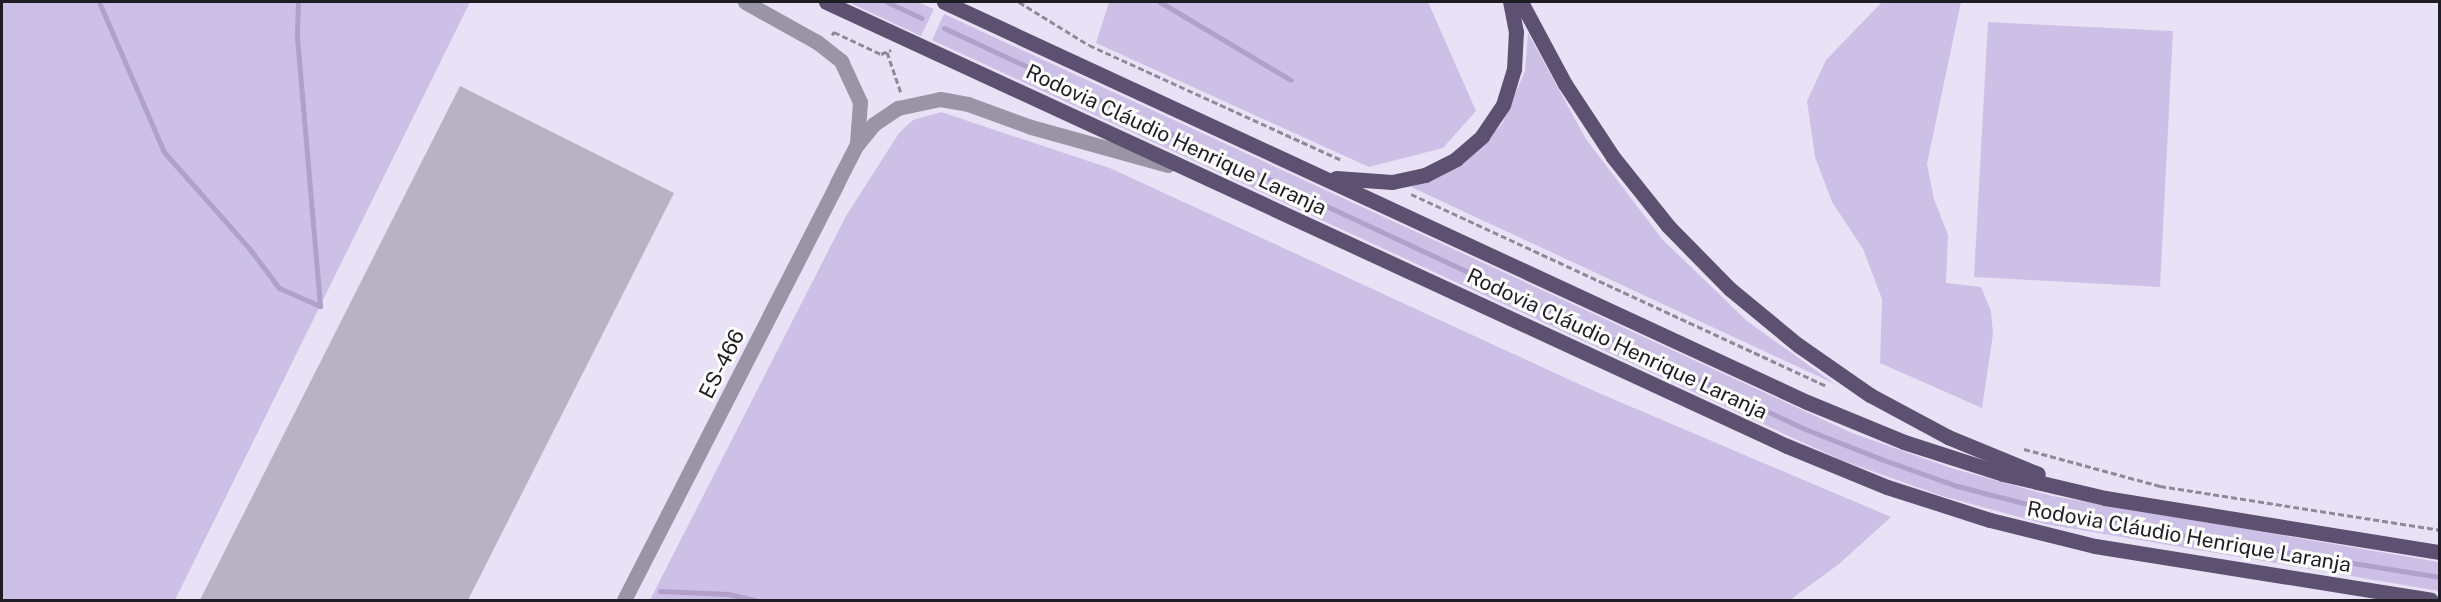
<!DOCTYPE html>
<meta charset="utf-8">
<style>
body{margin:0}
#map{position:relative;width:2441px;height:602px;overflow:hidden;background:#e9e2f6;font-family:"Public Sans",sans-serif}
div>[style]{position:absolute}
.green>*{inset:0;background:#cdc0e6}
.stream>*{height:5px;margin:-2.5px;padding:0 2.5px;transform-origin:2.5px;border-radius:2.5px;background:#b0a0cb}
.building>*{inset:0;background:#b9b2c5}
.path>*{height:3px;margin-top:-1.5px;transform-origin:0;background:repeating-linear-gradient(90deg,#8e8997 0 6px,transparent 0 9px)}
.minor>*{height:15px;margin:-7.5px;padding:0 7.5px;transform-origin:7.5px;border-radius:7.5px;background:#9a94a7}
.tertiary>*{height:15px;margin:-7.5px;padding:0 7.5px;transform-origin:7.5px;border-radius:7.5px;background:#9a94a7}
.primary>*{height:15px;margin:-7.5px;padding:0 7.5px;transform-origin:7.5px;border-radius:7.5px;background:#5d5171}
span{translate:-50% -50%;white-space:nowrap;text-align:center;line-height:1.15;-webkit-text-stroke:6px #fff;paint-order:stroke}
.street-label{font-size:21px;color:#1f1d24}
.frame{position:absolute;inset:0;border:3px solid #1f1d24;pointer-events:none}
</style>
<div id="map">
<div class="green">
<i style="clip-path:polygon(2px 2px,470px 2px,175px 600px,2px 600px)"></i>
<i style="clip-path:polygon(848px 2px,918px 2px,934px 9px,921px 36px)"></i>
<i style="clip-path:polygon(1109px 2px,1428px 2px,1476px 111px,1443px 148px,1369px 167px,1096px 43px)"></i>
<i style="clip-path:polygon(1882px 2px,1961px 2px,1927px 164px,1934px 199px,1948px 235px,1946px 283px,1981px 287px,1991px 311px,1993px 334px,1982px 408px,1880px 363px,1882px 299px,1863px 249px,1832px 202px,1815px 157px,1807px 101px,1826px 60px)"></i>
<i style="clip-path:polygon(944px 14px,1852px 433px,1951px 468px,2052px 496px,2439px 562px,2439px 591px,2045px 524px,1942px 496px,1841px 460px,932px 40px)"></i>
<i style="clip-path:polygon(1988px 22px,2173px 31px,2160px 287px,1974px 277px)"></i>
<i style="clip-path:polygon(1528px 33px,1586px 139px,1662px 239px,1747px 321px,1835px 384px,1411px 187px,1463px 164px,1502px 124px,1525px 71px)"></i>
<i style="clip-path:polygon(941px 112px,1112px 169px,1594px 391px,1891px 517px,1839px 564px,1790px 600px,650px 600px,846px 216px,899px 133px,913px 120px)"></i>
</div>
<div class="stream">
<i style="left:99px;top:2px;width:163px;rotate:66.6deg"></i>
<i style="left:164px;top:152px;width:128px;rotate:48.5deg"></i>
<i style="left:249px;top:248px;width:50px;rotate:53.1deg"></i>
<i style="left:279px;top:288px;width:45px;rotate:23.7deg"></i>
<i style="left:298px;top:2px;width:35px;rotate:92deg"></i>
<i style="left:297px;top:37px;width:270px;rotate:85.1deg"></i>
<i style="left:887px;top:2px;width:38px;rotate:25deg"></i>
<i style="left:1160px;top:2px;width:152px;rotate:30.8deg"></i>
<i style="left:944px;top:28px;width:950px;rotate:24.97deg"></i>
<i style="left:1805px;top:429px;width:82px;rotate:21.5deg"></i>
<i style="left:1881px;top:459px;width:81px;rotate:19.6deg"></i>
<i style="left:1957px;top:486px;width:81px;rotate:14.4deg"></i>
<i style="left:2035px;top:506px;width:164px;rotate:11.2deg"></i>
<i style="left:2196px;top:538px;width:247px;rotate:9.1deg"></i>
<i style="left:660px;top:591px;width:68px;rotate:2.5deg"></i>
<i style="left:728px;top:594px;width:28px;rotate:13deg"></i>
</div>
<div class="building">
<i style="clip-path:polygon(460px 86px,674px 193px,468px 600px,200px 600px)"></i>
</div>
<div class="path">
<i style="left:1019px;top:2px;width:82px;rotate:31.6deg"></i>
<i style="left:1089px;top:45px;width:279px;rotate:24.5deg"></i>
<i style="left:832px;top:35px;width:4px;rotate:-56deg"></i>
<i style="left:834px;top:32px;width:52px;rotate:25.1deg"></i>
<i style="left:881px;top:54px;width:11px;rotate:-22deg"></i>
<i style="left:887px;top:52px;width:43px;rotate:71.1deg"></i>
<i style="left:1411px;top:194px;width:458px;rotate:24.8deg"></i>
<i style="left:2024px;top:449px;width:141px;rotate:15.2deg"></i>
<i style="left:2160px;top:486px;width:283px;rotate:8.9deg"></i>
</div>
<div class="minor">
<i style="left:624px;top:600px;width:468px;rotate:-62.9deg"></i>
</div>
<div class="tertiary">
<i style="left:745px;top:2px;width:82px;rotate:29.1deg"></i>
<i style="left:817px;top:42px;width:31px;rotate:38deg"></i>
<i style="left:841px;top:61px;width:45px;rotate:65.1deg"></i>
<i style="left:860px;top:102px;width:41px;rotate:94.2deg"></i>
<i style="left:837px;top:183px;width:42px;rotate:-62.8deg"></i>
<i style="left:856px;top:146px;width:28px;rotate:-51deg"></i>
<i style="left:874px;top:124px;width:29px;rotate:-34deg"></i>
<i style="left:898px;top:108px;width:43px;rotate:-12.1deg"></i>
<i style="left:940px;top:99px;width:28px;rotate:10deg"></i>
<i style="left:968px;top:104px;width:67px;rotate:20.1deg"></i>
<i style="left:1031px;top:127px;width:142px;rotate:15.5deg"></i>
</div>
<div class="primary">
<i style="left:826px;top:2px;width:1059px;rotate:24.8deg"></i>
<i style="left:1787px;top:446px;width:108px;rotate:22.3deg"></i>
<i style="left:1887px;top:487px;width:108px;rotate:17.8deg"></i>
<i style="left:1990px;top:520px;width:108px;rotate:13.9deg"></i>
<i style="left:2095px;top:546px;width:340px;rotate:9.1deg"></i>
<i style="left:944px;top:2px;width:951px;rotate:24.87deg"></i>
<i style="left:1807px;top:402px;width:105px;rotate:22.4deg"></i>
<i style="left:1904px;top:442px;width:104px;rotate:17.9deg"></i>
<i style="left:2003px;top:474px;width:105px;rotate:13.2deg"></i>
<i style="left:2105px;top:498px;width:339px;rotate:9.2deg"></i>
<i style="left:1521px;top:2px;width:93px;rotate:61.8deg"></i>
<i style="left:1565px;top:84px;width:87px;rotate:56.7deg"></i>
<i style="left:1613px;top:157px;width:88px;rotate:51.4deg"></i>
<i style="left:1668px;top:226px;width:88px;rotate:45.5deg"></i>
<i style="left:1730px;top:289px;width:88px;rotate:39.5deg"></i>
<i style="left:1798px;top:345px;width:88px;rotate:34.8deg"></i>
<i style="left:1870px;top:395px;width:89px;rotate:28.3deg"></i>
<i style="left:1948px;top:437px;width:97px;rotate:22.3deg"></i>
<i style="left:1336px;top:178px;width:56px;rotate:4.1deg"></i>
<i style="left:1392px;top:182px;width:34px;rotate:-12deg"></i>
<i style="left:1425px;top:175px;width:35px;rotate:-27deg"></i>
<i style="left:1456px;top:159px;width:35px;rotate:-41deg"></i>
<i style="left:1482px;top:136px;width:37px;rotate:-56deg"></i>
<i style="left:1503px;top:105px;width:38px;rotate:-73deg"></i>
<i style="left:1514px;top:69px;width:37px;rotate:-87deg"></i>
<i style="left:1516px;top:32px;width:31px;rotate:-101deg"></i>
</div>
<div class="street-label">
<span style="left:1176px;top:140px;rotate:25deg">Rodovia Cláudio Henrique Laranja</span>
<span style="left:1617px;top:344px;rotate:25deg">Rodovia Cláudio Henrique Laranja</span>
<span style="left:722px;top:364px;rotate:-63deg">ES-466</span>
<span style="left:2189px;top:537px;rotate:10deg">Rodovia Cláudio Henrique Laranja</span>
</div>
<div class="frame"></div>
</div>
